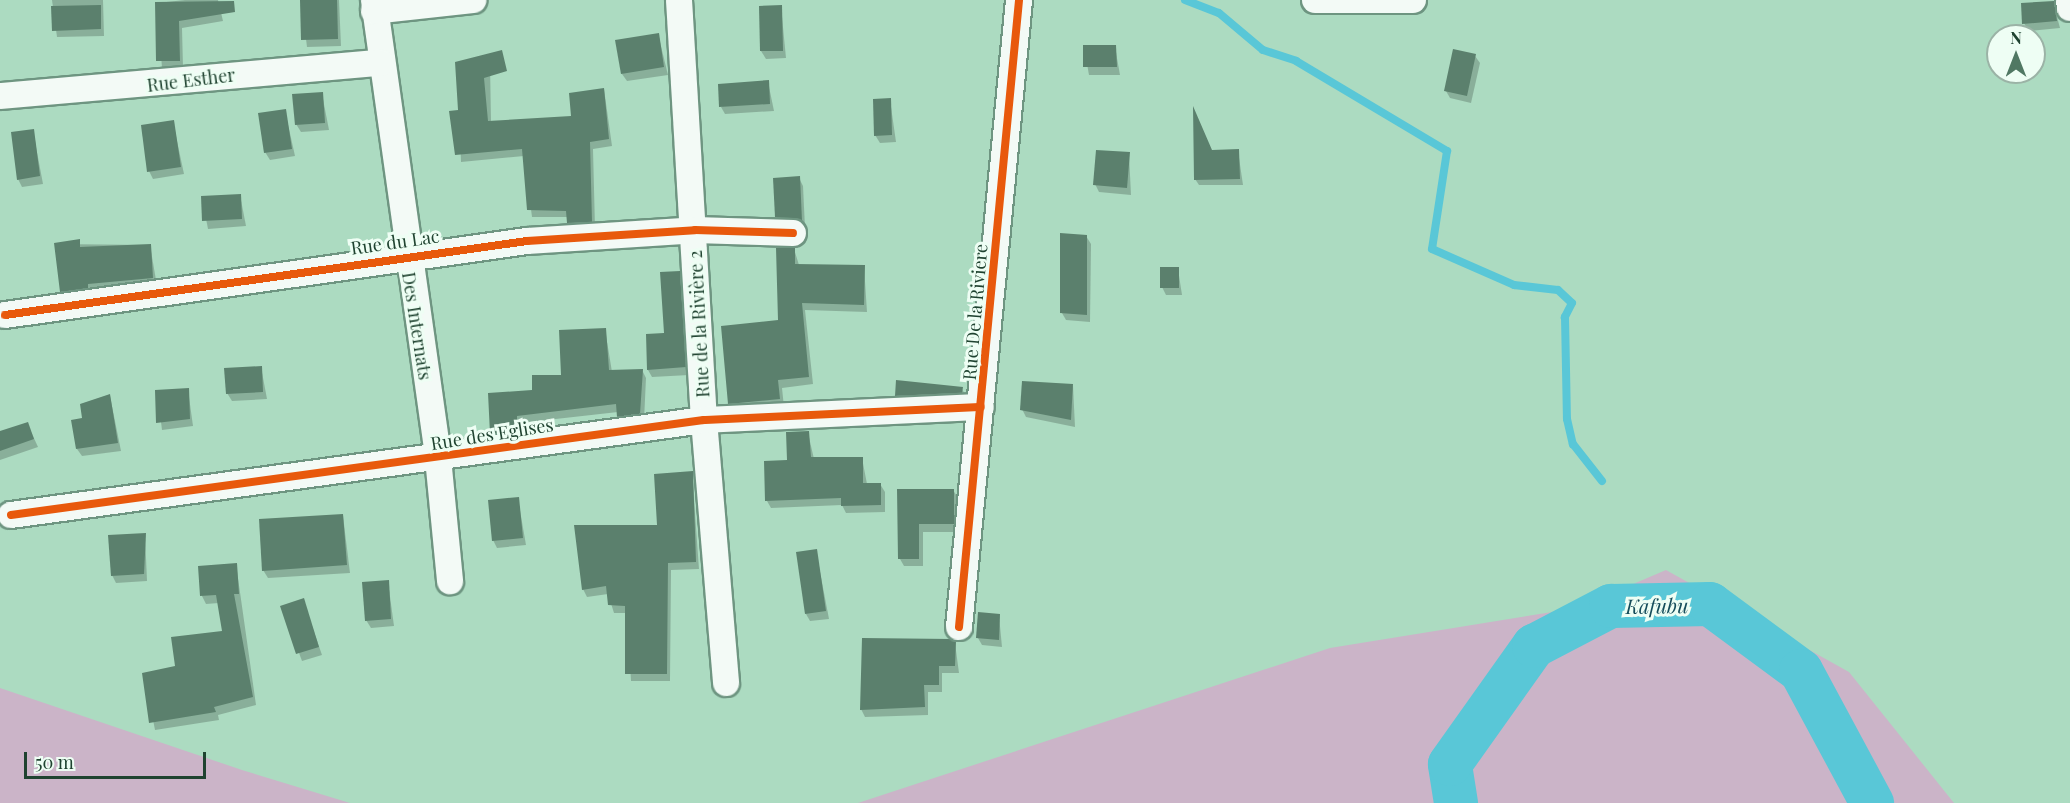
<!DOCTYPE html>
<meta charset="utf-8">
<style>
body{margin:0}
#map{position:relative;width:2070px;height:803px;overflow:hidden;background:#acdbc1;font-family:"Playfair Display",serif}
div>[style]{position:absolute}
.green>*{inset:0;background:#cbb4c8}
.shadow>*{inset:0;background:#0003}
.stream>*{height:8px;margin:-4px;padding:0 4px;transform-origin:4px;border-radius:4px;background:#59c7d7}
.river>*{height:44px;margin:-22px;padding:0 22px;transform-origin:22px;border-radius:22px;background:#59c7d7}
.building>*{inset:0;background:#5b806d}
.roads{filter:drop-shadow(2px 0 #6e9581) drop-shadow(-2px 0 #6e9581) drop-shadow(0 2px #6e9581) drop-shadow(0 -2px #6e9581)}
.street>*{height:26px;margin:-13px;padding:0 13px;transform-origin:13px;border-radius:13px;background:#f3faf6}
.cycleway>*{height:8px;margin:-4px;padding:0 4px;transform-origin:4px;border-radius:4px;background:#e8590c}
span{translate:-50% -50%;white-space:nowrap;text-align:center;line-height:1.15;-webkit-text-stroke:6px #eefef4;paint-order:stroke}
.street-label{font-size:18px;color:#1f4330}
.water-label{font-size:20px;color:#164d5b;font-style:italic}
.north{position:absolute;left:1986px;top:24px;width:60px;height:60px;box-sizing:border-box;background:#eefef4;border:2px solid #9bb3a6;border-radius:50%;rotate:0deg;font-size:16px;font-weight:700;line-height:24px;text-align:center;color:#1f4330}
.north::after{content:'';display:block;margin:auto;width:21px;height:27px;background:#507863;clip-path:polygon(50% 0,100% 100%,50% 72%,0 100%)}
.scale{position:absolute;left:24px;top:752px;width:182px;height:27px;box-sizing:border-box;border:3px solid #1f4330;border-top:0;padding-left:8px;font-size:18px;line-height:21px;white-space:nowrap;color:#1f4330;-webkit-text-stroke:4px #eefef4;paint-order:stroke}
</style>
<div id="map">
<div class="green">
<i style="clip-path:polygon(1666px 570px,1849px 672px,1954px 803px,858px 803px,1330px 648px,1577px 608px)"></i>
<i style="clip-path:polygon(0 688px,242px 770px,350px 803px,0 803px)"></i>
</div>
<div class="shadow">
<i style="clip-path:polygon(52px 0,103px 0,104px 36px,57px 37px)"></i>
<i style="clip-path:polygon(185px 0,218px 0,223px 21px,182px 28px,183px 67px,162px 68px,157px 3px)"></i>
<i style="clip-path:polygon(301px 0,339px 0,341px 46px,307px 47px)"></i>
<i style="clip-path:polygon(2053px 2px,2060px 28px,2028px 31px,2024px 23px)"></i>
<i style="clip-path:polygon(781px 7px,786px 58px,766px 59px,761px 51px)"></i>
<i style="clip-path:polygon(658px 34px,668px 75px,627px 81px,622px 74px)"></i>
<i style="clip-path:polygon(1084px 47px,1115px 47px,1120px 75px,1089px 75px)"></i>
<i style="clip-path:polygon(1475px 56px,1480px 63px,1471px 103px,1450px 98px,1446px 91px)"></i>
<i style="clip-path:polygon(490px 63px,491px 122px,572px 117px,604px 89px,612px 146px,593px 149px,595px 228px,573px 230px,568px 217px,532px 217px,524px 156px,461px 162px,459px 111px)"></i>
<i style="clip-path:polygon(768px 82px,774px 111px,725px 114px,721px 107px)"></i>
<i style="clip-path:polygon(322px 94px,329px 130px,301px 132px,296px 124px)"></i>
<i style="clip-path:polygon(890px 100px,896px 142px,880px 143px,875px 135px)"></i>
<i style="clip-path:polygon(285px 111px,295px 156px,270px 160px,265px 152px)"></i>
<i style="clip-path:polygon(173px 122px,184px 174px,153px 179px,149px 171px)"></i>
<i style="clip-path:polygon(33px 131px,43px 184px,22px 187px,18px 179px)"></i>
<i style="clip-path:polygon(1238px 151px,1243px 185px,1199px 185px,1195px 179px,1212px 152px)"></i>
<i style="clip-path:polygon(1129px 154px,1131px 195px,1099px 192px,1095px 184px)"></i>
<i style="clip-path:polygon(799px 178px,803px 186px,805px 228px,781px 225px,777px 217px)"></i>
<i style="clip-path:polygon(240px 195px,246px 226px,208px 229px,202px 198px)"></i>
<i style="clip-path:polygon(1061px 234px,1086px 236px,1091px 244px,1090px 322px,1066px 320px,1062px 313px)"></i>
<i style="clip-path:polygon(55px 244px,150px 245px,157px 286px,66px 299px)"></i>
<i style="clip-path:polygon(794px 249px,799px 265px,864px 266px,867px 312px,805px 310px,813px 384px,782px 388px,784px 407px,734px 411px,730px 403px,780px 322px)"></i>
<i style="clip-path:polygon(1178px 269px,1182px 295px,1166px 295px,1162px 287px)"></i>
<i style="clip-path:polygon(679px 272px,689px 375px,652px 377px,648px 370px,665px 334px)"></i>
<i style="clip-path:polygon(605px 329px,612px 372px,642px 370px,646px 378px,644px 421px,622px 424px,618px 412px,520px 423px,521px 438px,496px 441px,492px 434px,534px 391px,563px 377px)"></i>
<i style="clip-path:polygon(261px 367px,267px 399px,232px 401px,227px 393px)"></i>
<i style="clip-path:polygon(1073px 386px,1075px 427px,1026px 417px,1022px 409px)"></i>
<i style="clip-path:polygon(962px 389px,966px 396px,901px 403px,896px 396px)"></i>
<i style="clip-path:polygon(188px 390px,193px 426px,162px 430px,157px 391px)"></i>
<i style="clip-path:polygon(110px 396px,121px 451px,82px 456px,77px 449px)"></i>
<i style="clip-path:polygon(27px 423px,38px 447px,0 460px,0 433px)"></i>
<i style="clip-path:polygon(808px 433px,814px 459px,862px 458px,867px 484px,880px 484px,885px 492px,885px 512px,846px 513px,842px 505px,771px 508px,767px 501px)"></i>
<i style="clip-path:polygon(692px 472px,699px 569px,671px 570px,670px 681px,631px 681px,627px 613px,614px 613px,608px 594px,587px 597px,583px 589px,659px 526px)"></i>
<i style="clip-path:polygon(898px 490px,953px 490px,958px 498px,957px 532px,923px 532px,923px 566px,904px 566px,900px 559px)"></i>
<i style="clip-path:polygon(518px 499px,526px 545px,497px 548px,493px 540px)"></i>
<i style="clip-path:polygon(343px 516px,350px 573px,268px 578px,263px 570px)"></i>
<i style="clip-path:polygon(145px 534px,147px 581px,116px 583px,112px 575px)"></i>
<i style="clip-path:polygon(816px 551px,829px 619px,810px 621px,806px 614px)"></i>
<i style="clip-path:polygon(236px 564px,256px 705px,218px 715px,219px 720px,155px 730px,144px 674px,176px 667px,224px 632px,219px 603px,206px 604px,202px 596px,199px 567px)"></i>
<i style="clip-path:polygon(388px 582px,394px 626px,371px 628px,366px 620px)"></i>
<i style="clip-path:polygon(303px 600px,322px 655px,302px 661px,282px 607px)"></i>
<i style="clip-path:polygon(999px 616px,1002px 647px,982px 645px,978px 638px)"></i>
<i style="clip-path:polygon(955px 643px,959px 673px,942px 673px,942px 692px,928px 692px,928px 715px,865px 717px,861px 709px)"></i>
</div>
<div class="stream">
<i style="left:1185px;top:0;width:36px;rotate:21deg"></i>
<i style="left:1219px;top:13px;width:57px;rotate:40.1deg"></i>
<i style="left:1263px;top:50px;width:35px;rotate:18deg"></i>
<i style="left:1296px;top:61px;width:176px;rotate:30.8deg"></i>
<i style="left:1447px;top:151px;width:99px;rotate:98.7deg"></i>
<i style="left:1432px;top:249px;width:90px;rotate:23.7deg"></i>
<i style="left:1514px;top:285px;width:44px;rotate:6.5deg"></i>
<i style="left:1558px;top:290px;width:19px;rotate:43deg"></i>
<i style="left:1572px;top:303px;width:16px;rotate:117deg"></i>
<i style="left:1565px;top:317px;width:102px;rotate:88.9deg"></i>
<i style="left:1567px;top:419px;width:26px;rotate:77deg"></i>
<i style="left:1573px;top:444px;width:47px;rotate:51.9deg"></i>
</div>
<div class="river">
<i style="left:1456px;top:803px;width:39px;rotate:-99deg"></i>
<i style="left:1450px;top:764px;width:145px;rotate:-54.6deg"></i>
<i style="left:1534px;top:646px;width:87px;rotate:-27.5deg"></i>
<i style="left:1611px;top:606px;width:99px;rotate:-1.2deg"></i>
<i style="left:1710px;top:604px;width:113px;rotate:36.4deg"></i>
<i style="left:1801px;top:671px;width:150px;rotate:61.7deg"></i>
</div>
<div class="building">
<i style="clip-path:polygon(300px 0,337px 0,338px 39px,301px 40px)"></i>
<i style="clip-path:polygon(234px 1px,235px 12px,179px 21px,180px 61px,156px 61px,155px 2px)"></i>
<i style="clip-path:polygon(2054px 1px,2057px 21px,2022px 24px,2021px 3px)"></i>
<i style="clip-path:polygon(101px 5px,101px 29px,52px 31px,51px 6px)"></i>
<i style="clip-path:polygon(782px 5px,783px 51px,760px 51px,759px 6px)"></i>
<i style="clip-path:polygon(659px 33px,664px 67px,621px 74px,615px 40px)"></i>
<i style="clip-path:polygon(1083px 45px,1116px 45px,1117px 67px,1083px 67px)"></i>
<i style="clip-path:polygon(1453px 49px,1476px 54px,1467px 96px,1444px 91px)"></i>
<i style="clip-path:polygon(502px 50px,507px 71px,484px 78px,488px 121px,571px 116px,569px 93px,604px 88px,609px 139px,590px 142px,592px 222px,567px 223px,566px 211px,527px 210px,522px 149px,455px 155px,449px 111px,458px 110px,455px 62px)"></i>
<i style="clip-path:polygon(769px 80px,770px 104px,719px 107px,718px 84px)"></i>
<i style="clip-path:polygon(323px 92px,325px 123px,295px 125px,292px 94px)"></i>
<i style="clip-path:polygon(891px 98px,892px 135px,874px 136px,873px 99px)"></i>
<i style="clip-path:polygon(1193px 106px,1212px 150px,1239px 149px,1240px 179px,1194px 180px)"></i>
<i style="clip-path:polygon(286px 109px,292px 149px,264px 153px,258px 113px)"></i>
<i style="clip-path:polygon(174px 120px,181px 167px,147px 172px,141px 125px)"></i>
<i style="clip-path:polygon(34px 129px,40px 176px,17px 180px,11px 132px)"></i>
<i style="clip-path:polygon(1096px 150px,1130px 152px,1127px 188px,1093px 185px)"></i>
<i style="clip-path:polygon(800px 176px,802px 221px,775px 217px,773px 178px)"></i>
<i style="clip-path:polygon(241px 194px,242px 219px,202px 221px,201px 196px)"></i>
<i style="clip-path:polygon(1060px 233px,1087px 235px,1087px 315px,1060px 313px)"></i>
<i style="clip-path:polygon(80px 239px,80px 247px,151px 244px,153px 278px,88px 284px,88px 288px,60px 292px,54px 243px)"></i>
<i style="clip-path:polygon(776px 248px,795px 248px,795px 264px,865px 265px,864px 305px,802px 303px,809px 377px,778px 380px,780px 399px,728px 404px,721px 326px,778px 320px)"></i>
<i style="clip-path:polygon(1160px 267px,1179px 267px,1179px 288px,1160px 288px)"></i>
<i style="clip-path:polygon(680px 271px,686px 367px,647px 370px,646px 334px,664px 333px,660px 272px)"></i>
<i style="clip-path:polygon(606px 328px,609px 370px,643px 369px,640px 414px,617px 417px,616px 404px,517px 416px,517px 430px,490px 434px,488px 393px,532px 390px,532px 375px,561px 375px,559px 330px)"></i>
<i style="clip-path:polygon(262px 366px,263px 392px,226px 394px,224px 368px)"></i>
<i style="clip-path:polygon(896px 380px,963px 387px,962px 393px,895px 396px)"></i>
<i style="clip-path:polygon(1022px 381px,1073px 384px,1071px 420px,1020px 410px)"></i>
<i style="clip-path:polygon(189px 388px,190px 419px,156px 423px,155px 390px)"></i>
<i style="clip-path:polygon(110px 394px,118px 443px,76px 449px,71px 420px,82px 418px,80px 404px)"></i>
<i style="clip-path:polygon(28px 422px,34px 439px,0 451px,0 431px)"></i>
<i style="clip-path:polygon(809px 431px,811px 457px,863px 457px,863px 483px,881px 483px,881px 505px,841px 506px,841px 498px,765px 501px,764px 461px,787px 460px,786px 432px)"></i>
<i style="clip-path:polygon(693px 471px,696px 562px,668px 563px,667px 674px,625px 674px,625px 606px,608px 605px,606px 586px,582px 590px,574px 525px,657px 525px,654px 474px)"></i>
<i style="clip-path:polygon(897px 489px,954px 489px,954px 524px,919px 524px,919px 559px,898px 559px)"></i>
<i style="clip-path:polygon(519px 497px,523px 538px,492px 541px,488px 500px)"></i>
<i style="clip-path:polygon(343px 514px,347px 565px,262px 571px,259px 519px)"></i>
<i style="clip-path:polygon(146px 533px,144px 574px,111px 576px,108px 535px)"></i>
<i style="clip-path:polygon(817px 549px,826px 611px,805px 614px,796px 552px)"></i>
<i style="clip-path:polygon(237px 563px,239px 594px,234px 594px,253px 697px,214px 707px,216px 712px,149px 723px,142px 673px,175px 666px,171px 637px,222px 631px,216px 595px,200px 596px,198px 566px)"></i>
<i style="clip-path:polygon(389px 580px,391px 619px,365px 621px,362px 582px)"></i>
<i style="clip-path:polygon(304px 598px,319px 647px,296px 654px,280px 606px)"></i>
<i style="clip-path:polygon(978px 612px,1000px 614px,999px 640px,976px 638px)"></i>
<i style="clip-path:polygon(862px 638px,951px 639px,956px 641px,955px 666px,939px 666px,939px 685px,924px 685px,925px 707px,860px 710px)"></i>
</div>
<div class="roads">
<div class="street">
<i style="left:374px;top:0;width:462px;rotate:82deg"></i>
<i style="left:438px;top:458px;width:124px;rotate:84.4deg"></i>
<i style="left:679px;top:0;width:421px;rotate:86.6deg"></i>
<i style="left:704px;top:420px;width:264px;rotate:85.2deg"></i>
<i style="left:1315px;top:0;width:98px"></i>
<i style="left:2069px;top:0;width:8px;rotate:83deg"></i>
<i style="left:374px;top:11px;width:100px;rotate:-6.3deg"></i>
<i style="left:0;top:96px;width:382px;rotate:-5deg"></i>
<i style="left:5px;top:315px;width:527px;rotate:-8.07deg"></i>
<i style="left:527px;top:241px;width:168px;rotate:-3.7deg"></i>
<i style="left:695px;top:230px;width:98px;rotate:1.8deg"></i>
<i style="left:11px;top:515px;width:699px;rotate:-7.81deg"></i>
<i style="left:704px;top:420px;width:277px;rotate:-2.7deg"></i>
<i style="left:959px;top:627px;width:630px;rotate:-84.53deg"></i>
</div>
</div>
<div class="cycleway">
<i style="left:5px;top:315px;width:527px;rotate:-8.07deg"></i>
<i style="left:527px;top:241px;width:168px;rotate:-3.7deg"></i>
<i style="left:695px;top:230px;width:98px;rotate:1.8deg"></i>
<i style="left:11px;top:515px;width:699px;rotate:-7.81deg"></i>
<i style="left:704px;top:420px;width:277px;rotate:-2.7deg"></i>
<i style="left:959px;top:627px;width:630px;rotate:-84.53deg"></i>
</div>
<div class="street-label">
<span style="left:191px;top:80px;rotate:-7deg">Rue Esther</span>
<span style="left:395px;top:242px;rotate:-8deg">Rue du Lac</span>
<span style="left:975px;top:312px;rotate:-85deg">Rue De la Riviere</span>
<span style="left:699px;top:324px;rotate:-93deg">Rue de la Rivière 2</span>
<span style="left:417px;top:326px;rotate:81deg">Des Internats</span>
<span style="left:492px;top:434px;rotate:-9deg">Rue des Eglises</span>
</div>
<div class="water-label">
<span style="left:1657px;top:605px;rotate:-1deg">Kafubu</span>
</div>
<div class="north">N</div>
<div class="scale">50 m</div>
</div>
